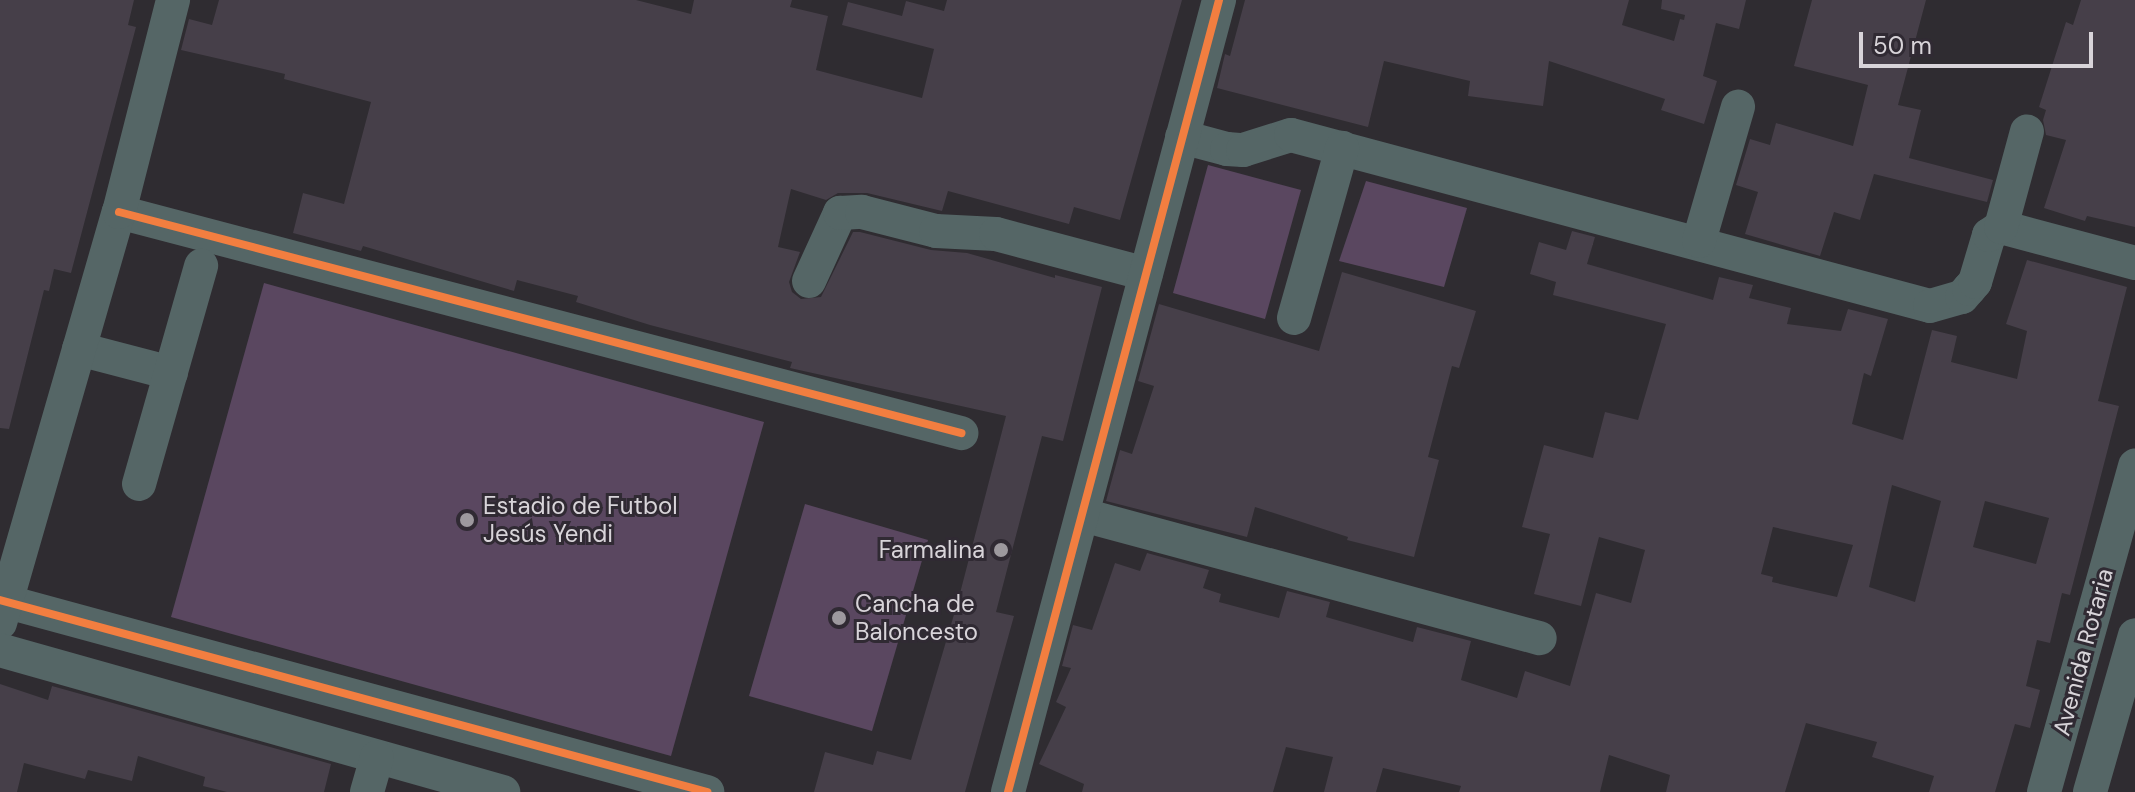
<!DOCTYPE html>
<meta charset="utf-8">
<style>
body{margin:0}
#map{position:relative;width:2135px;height:792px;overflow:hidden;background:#2f2c31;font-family:"DM Sans",sans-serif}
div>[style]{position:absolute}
.green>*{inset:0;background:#5a4760}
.building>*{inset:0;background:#463f49}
.minor>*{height:34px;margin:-17px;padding:0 17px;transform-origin:17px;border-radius:17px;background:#566}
.cycleway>*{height:8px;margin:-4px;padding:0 4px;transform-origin:4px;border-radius:4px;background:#f27e40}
.dots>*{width:22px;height:22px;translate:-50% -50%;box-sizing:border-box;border:4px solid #302a33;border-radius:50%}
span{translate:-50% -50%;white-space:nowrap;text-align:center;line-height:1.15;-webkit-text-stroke:6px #302a33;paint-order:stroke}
.poi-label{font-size:24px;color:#d8d4d9}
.left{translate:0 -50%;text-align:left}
.right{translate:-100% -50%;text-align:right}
.street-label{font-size:24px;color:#d8d4d9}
.scale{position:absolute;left:1859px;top:32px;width:234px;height:36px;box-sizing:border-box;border:4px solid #d8d4d9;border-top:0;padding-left:10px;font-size:24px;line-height:28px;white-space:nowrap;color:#d8d4d9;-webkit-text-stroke:6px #302a33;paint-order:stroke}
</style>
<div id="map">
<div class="green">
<i style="clip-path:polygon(1208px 165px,1301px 190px,1265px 319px,1173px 293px)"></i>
<i style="clip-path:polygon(1366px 181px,1467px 208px,1444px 287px,1339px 261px)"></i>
<i style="clip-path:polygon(264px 283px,764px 422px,671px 756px,171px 617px)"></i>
<i style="clip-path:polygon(805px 504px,928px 540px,872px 731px,749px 696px)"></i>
</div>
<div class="building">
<i style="clip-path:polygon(0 0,134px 0,128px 25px,136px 27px,71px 273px,54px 269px,49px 291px,44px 290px,9px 429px,0 428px)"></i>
<i style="clip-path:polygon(219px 0,636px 0,691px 14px,694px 0,792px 0,790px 7px,828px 16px,816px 70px,922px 98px,934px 49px,842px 25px,848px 2px,902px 16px,906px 1px,944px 11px,947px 0,1182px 0,1120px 220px,1074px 207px,1069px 224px,948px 191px,942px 211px,867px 193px,838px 193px,826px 200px,791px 189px,778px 247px,800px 252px,789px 282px,792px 292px,801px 299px,821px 297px,853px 232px,860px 232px,931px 250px,967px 253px,1055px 278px,1055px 275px,1102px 287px,1063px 441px,1042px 436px,996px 612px,1014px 616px,965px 792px,814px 792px,825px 752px,873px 765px,877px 751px,911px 760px,958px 601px,1006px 416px,790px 368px,792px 362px,650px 325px,576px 302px,578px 296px,517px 280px,514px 291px,363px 246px,361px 251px,293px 233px,303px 193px,344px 204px,371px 102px,284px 79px,285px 74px,181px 50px,189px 19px,212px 25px)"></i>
<i style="clip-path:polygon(1245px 0,1629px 0,1622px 25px,1674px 41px,1680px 19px,1684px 20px,1685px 15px,1661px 9px,1662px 0,1746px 0,1739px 29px,1716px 23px,1703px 76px,1717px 81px,1704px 124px,1661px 110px,1665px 99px,1549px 61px,1543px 106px,1468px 96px,1470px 81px,1384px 61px,1368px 127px,1217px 88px,1225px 54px,1230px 56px)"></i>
<i style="clip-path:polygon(1812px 0,1926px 0,1898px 105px,1921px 110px,1909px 158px,1993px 180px,1987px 202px,1874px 174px,1860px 220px,1834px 212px,1820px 256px,1745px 234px,1758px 192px,1736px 185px,1750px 139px,1770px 145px,1776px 123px,1853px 146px,1868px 85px,1794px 66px)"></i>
<i style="clip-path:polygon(2081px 0,2135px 0,2135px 227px,2087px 216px,2085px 221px,2044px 208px,2066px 140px,2046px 135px,2043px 120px,2046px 110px,2039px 107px,2066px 22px,2073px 25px)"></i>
<i style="clip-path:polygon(evenodd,1572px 231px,1595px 237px,1587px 264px,1713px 300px,1719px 277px,1753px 285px,1749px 298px,1791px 308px,1787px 324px,1841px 331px,1848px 309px,1888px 319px,1871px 376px,1864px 373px,1852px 424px,1903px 440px,1932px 330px,1957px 336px,1951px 362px,2017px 379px,2027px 331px,2006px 324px,2027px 260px,2127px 287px,2098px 401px,2119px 406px,2070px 595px,2062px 593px,2050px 643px,2037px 640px,2026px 686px,2040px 690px,2030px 728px,2015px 724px,1995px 792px,1929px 792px,1934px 776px,1872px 757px,1877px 742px,1806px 723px,1785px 792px,1666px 792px,1670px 775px,1609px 755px,1600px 792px,1459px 792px,1461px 786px,1383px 768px,1376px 792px,1324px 792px,1333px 757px,1286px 747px,1273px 792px,1082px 792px,1084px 784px,1039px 764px,1066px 707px,1056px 702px,1071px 668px,1062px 666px,1073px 625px,1092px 630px,1115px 563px,1140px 571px,1147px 553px,1209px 570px,1203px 588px,1221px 594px,1219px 602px,1279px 618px,1287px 591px,1330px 602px,1326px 617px,1413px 642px,1417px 627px,1471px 641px,1461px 680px,1517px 698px,1525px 671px,1570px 686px,1596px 593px,1631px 603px,1645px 550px,1599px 537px,1581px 606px,1534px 594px,1550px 534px,1522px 527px,1544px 445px,1593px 458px,1605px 412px,1638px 420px,1666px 324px,1553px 295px,1556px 282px,1530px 274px,1539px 242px,1566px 250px,1572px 231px,1892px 485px,1941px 501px,1915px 602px,1869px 587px,1892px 485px,1572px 231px,1985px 501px,2049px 518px,2036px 564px,1973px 547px,1985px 501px,1572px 231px,1773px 527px,1853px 545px,1837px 597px,1772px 582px,1773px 577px,1761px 574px,1773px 527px)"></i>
<i style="clip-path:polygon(1342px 272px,1476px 311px,1459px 368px,1452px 366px,1428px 457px,1439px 460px,1414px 557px,1347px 540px,1348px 537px,1255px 507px,1247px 537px,1106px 501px,1120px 450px,1132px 454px,1154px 386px,1138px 381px,1159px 304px,1319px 351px)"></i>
<i style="clip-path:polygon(0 684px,48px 700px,52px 686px,331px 764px,324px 792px,227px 792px,203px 786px,205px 777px,138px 756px,132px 781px,88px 770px,85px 779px,24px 763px,17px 792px,0 792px)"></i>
</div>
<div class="minor">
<i style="left:1182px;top:137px;width:47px;rotate:14.9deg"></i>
<i style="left:1227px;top:149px;width:16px;rotate:4deg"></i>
<i style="left:1243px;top:150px;width:50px;rotate:-17.4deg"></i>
<i style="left:1291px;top:135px;width:661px;rotate:14.98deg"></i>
<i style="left:1930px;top:306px;width:33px;rotate:-16deg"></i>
<i style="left:1962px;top:297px;width:11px;rotate:-49deg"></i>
<i style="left:1969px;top:289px;width:9px;rotate:-49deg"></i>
<i style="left:1975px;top:282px;width:49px;rotate:-73.4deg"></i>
<i style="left:1989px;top:235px;width:14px;rotate:-34deg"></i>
<i style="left:2001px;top:227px;width:139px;rotate:15deg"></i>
<i style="left:119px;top:212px;width:871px;rotate:14.71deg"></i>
<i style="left:2001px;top:227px;width:99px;rotate:-74.8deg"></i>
<i style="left:1699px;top:241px;width:140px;rotate:-73.8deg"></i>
<i style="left:809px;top:281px;width:75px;rotate:-65.5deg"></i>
<i style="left:840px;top:213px;width:22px;rotate:-3deg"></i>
<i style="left:862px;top:212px;width:76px;rotate:14.4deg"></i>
<i style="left:936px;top:231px;width:60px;rotate:2.9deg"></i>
<i style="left:996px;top:234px;width:155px;rotate:14.9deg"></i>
<i style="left:1294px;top:318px;width:177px;rotate:-74.2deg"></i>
<i style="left:79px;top:349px;width:95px;rotate:14.6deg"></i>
<i style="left:139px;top:484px;width:227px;rotate:-74.1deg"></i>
<i style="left:1083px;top:515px;width:473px;rotate:15.1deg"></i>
<i style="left:0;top:600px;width:733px;rotate:15.19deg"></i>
<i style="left:0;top:623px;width:428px;rotate:-73.9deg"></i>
<i style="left:119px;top:212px;width:219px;rotate:-75.7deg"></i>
<i style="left:0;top:650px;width:523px;rotate:15.76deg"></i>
<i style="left:367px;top:792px;width:36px;rotate:-74deg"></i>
<i style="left:1008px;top:792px;width:820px;rotate:-75.08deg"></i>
<i style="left:2044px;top:792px;width:339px;rotate:-74.4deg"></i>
<i style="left:2090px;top:792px;width:163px;rotate:-74deg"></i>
</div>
<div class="cycleway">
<i style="left:119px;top:212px;width:871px;rotate:14.71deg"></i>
<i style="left:0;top:600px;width:733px;rotate:15.19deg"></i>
<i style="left:1008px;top:792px;width:820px;rotate:-75.08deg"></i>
</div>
<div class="dots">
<i style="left:467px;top:520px;background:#9d999e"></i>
<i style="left:1001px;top:550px;background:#9d999e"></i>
<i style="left:839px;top:618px;background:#9d999e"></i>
</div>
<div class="poi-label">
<span class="left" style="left:483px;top:520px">Estadio de Futbol<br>Jesús Yendi</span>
<span class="right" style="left:985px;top:550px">Farmalina</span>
<span class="left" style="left:855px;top:618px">Cancha de<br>Baloncesto</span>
</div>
<div class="street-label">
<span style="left:2083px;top:652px;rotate:-75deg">Avenida Rotaria</span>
</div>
<div class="scale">50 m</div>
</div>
